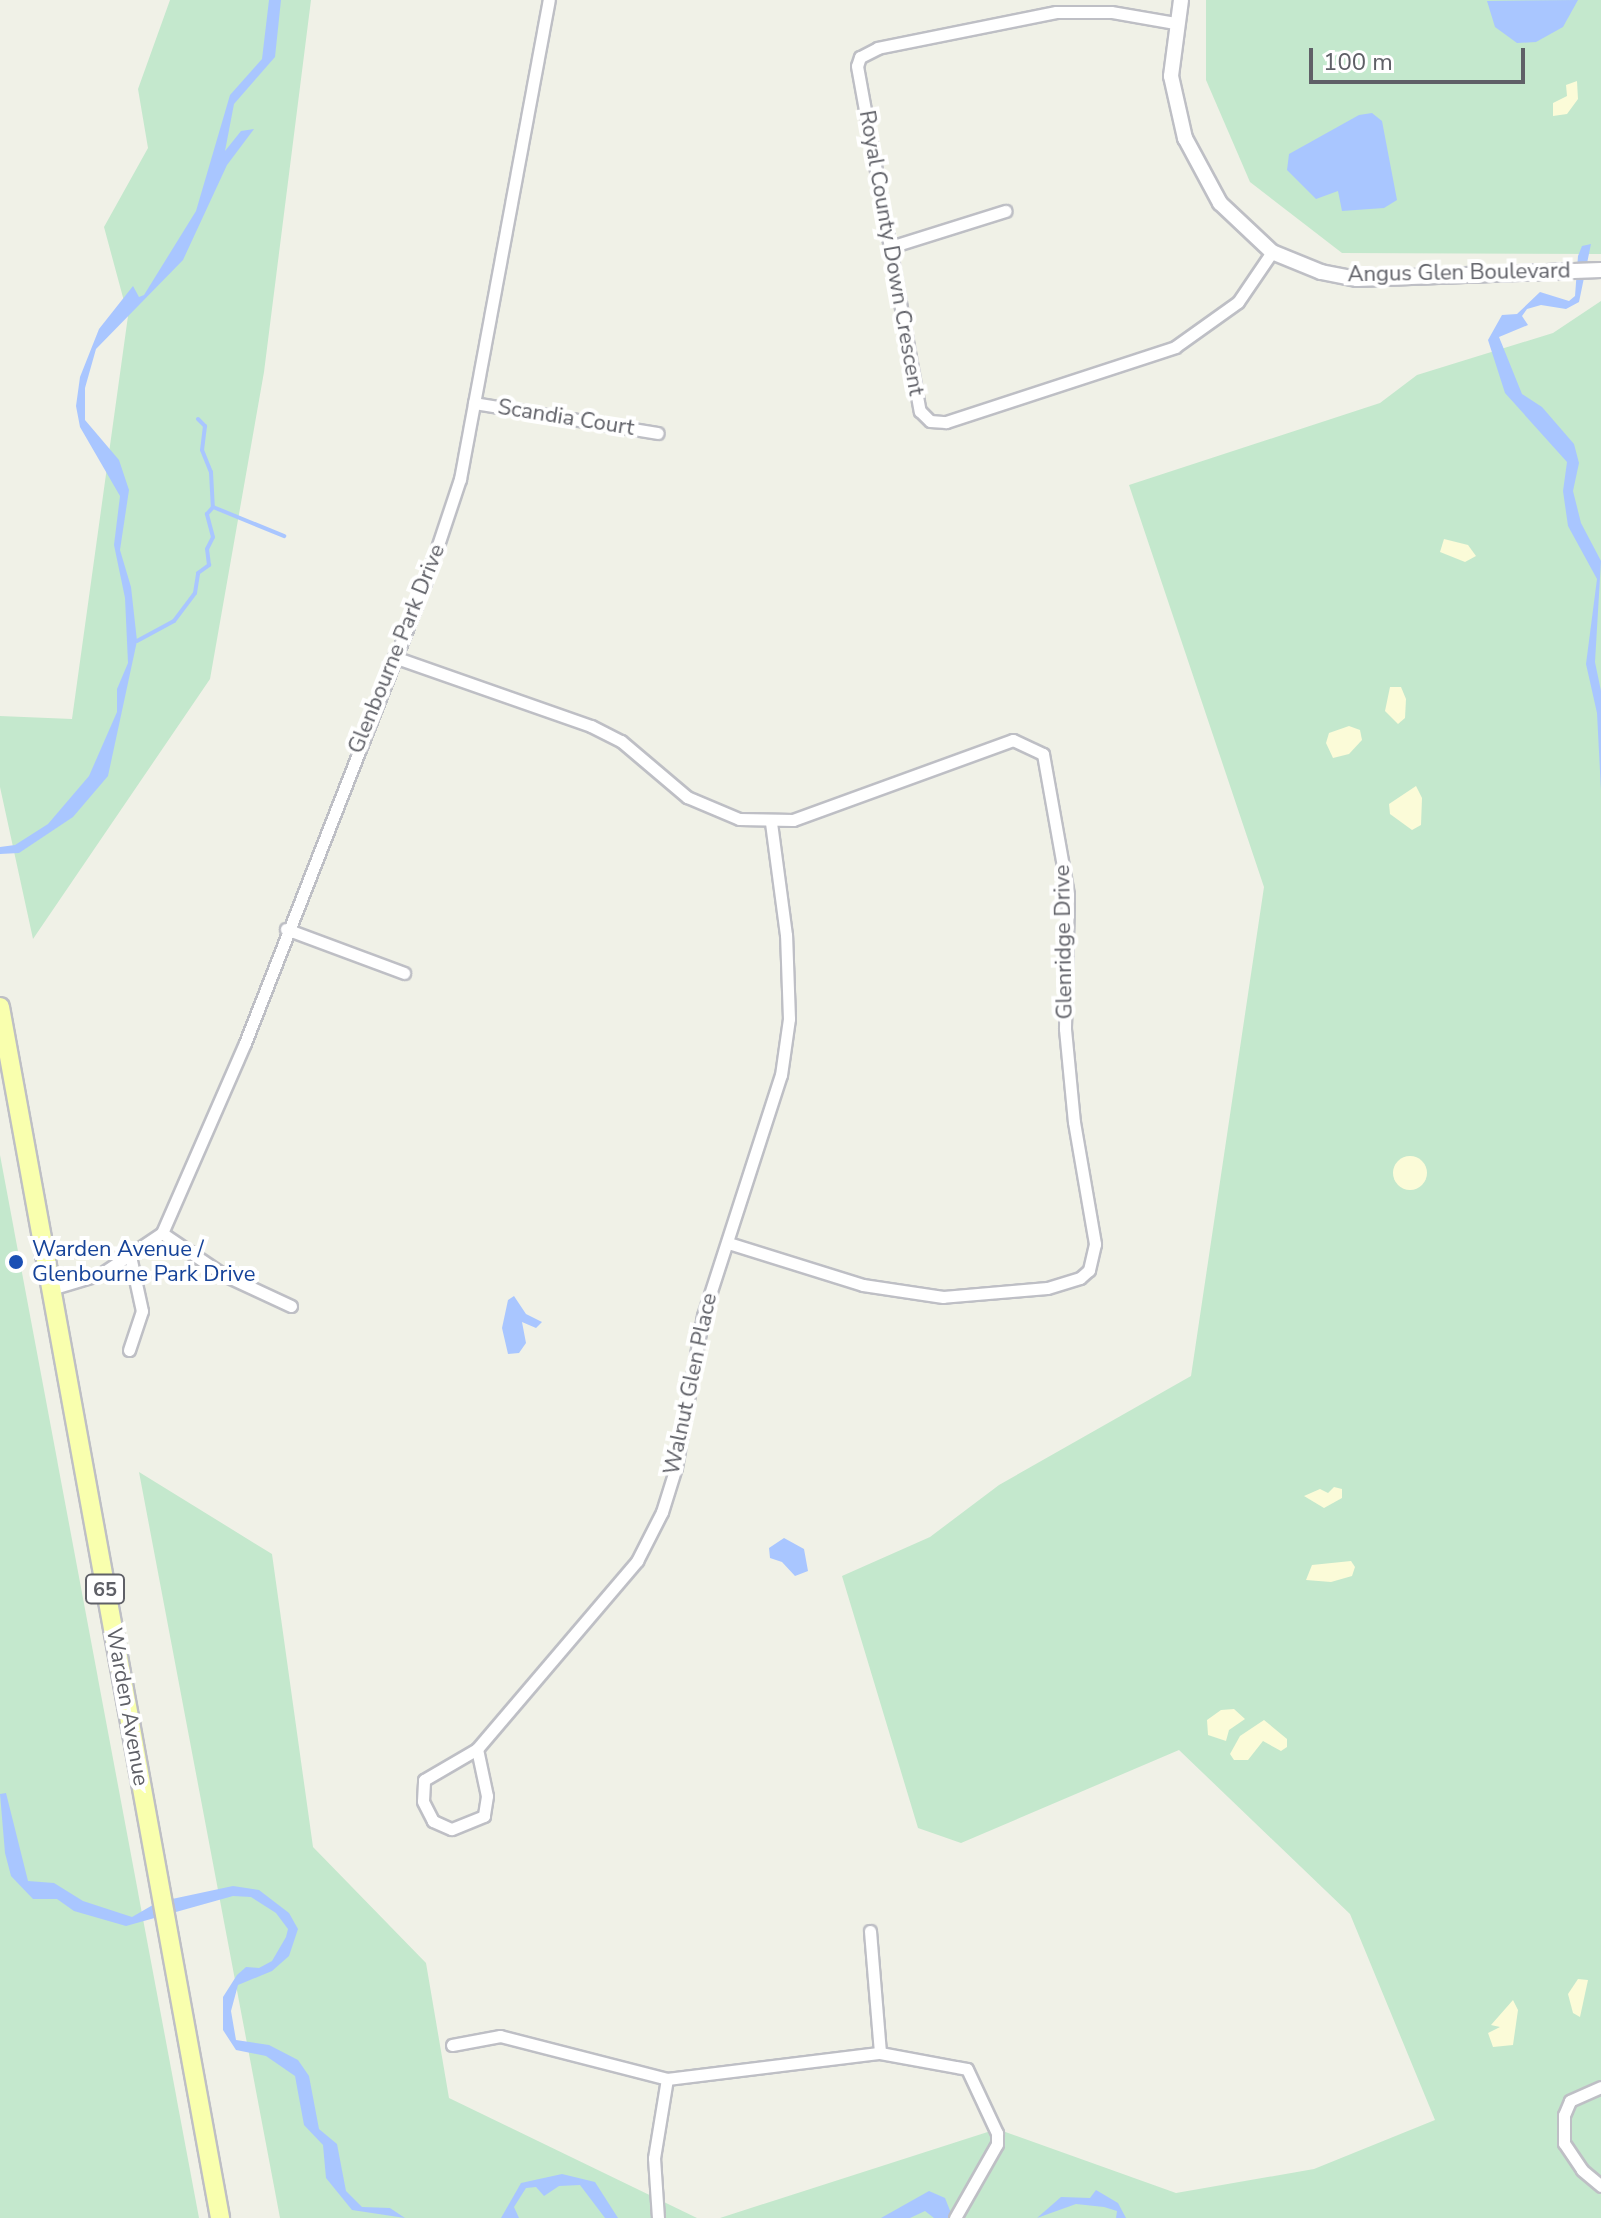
<!DOCTYPE html>
<style>
body{margin:0}
#map{position:relative;width:1601px;height:2218px;overflow:hidden;background:#f0f1e7;font-family:"Nunito Sans",sans-serif}
div>[style]{position:absolute}
.green>*{inset:0;background:#c4e8cd}
.sand>*{inset:0;background:#fbfbd8}
.round{border-radius:50%}
.water>*{inset:0;background:#a9c6ff}
.stream>*{height:4px;margin:-2px;padding:0 2px;transform-origin:2px;border-radius:2px;background:#a9c6ff}
.roads{filter:drop-shadow(2px 0 #bebfc5) drop-shadow(-2px 0 #bebfc5) drop-shadow(0 2px #bebfc5) drop-shadow(0 -2px #bebfc5)}
.minor>*{height:11px;margin:-5.5px;padding:0 5.5px;transform-origin:5.5px;border-radius:5.5px;background:#fff}
.tertiary>*{height:14px;margin:-7px;padding:0 7px;transform-origin:7px;border-radius:7px;background:#fff}
.primary>*{height:18px;margin:-9px;padding:0 9px;transform-origin:9px;border-radius:9px;background:#f9ffae}
.dots>*{width:22px;height:22px;translate:-50% -50%;box-sizing:border-box;border:4px solid #fff;border-radius:50%}
span{translate:-50% -50%;white-space:nowrap;text-align:center;line-height:1.15;-webkit-text-stroke:8px #fff;paint-order:stroke}
.shield-label span{padding:2px 6px;background:#fff;border:2px solid;border-radius:6px;-webkit-text-stroke-width:0}
.shield-label{font-size:20px;color:#5f6067;font-weight:700}
.street-label{font-size:22px;color:#5f6067}
.transit-label{font-size:22px;color:#164399}
.left{translate:0 -50%;text-align:left}
.scale{position:absolute;left:1309px;top:48px;width:216px;height:36px;box-sizing:border-box;border:4px solid #5f6067;border-top:0;padding-left:10px;font-size:24px;line-height:28px;white-space:nowrap;color:#5f6067;-webkit-text-stroke:6px #fff;paint-order:stroke}
</style>
<div id="map">
<div class="green">
<i style="clip-path:polygon(170px 0,311px 0,264px 372px,210px 679px,33px 939px,0 787px,0 716px,72px 719px,128px 316px,104px 227px,148px 148px,138px 89px)"></i>
<i style="clip-path:polygon(1206px 0,1601px 0,1601px 254px,1342px 253px,1250px 182px,1206px 80px)"></i>
<i style="clip-path:polygon(1601px 301px,1601px 2218px,720px 2218px,997px 2129px,1176px 2193px,1314px 2169px,1435px 2120px,1350px 1914px,1179px 1750px,961px 1843px,918px 1828px,842px 1576px,930px 1537px,999px 1485px,1191px 1376px,1264px 887px,1129px 485px,1380px 403px,1417px 375px,1553px 333px)"></i>
<i style="clip-path:polygon(0 1155px,199px 2218px,0 2218px)"></i>
<i style="clip-path:polygon(139px 1472px,272px 1554px,313px 1847px,426px 1963px,449px 2098px,697px 2218px,280px 2218px)"></i>
</div>
<div class="sand">
<i style="clip-path:polygon(1577px 81px,1578px 99px,1567px 114px,1553px 116px,1553px 103px,1567px 96px,1566px 85px)"></i>
<i style="clip-path:polygon(1444px 539px,1468px 545px,1476px 556px,1465px 562px,1440px 552px)"></i>
<i style="clip-path:polygon(1390px 687px,1401px 687px,1406px 699px,1405px 718px,1398px 724px,1385px 711px)"></i>
<i style="clip-path:polygon(1349px 726px,1360px 730px,1362px 740px,1349px 754px,1333px 758px,1326px 743px,1329px 733px)"></i>
<i style="clip-path:polygon(1416px 786px,1422px 798px,1421px 825px,1412px 830px,1390px 814px,1389px 804px)"></i>
<i class="round" style="left:1393px;top:1156px;width:34px;height:34px"></i>
<i style="clip-path:polygon(1334px 1487px,1342px 1489px,1342px 1498px,1324px 1508px,1304px 1496px,1320px 1489px,1328px 1493px)"></i>
<i style="clip-path:polygon(1351px 1561px,1355px 1567px,1352px 1576px,1331px 1582px,1306px 1580px,1312px 1565px)"></i>
<i style="clip-path:polygon(1234px 1709px,1245px 1719px,1229px 1730px,1226px 1741px,1208px 1735px,1207px 1720px,1221px 1710px)"></i>
<i style="clip-path:polygon(1264px 1720px,1287px 1739px,1287px 1747px,1281px 1751px,1263px 1741px,1248px 1760px,1234px 1760px,1230px 1754px,1240px 1736px)"></i>
<i style="clip-path:polygon(1578px 1979px,1588px 1980px,1580px 2017px,1573px 2013px,1568px 1994px)"></i>
<i style="clip-path:polygon(1513px 2000px,1518px 2010px,1513px 2045px,1493px 2047px,1488px 2033px,1500px 2027px,1491px 2025px)"></i>
</div>
<div class="water">
<i style="clip-path:polygon(269px 0,281px 0,275px 57px,234px 104px,225px 151px,241px 131px,254px 129px,227px 165px,183px 260px,96px 349px,85px 388px,85px 420px,119px 460px,129px 490px,120px 550px,131px 587px,137px 641px,108px 776px,73px 817px,19px 853px,0 854px,0 847px,15px 845px,48px 824px,89px 776px,117px 712px,117px 689px,128px 663px,125px 598px,114px 545px,120px 496px,80px 427px,76px 406px,80px 377px,99px 329px,133px 286px,139px 297px,144px 295px,196px 211px,230px 95px,262px 59px)"></i>
<i style="clip-path:polygon(1578px 0,1563px 27px,1536px 42px,1517px 43px,1495px 27px,1487px 1px)"></i>
<i style="clip-path:polygon(1372px 113px,1382px 121px,1397px 200px,1384px 208px,1342px 211px,1338px 191px,1316px 199px,1287px 170px,1289px 154px,1359px 115px)"></i>
<i style="clip-path:polygon(1591px 244px,1579px 302px,1566px 309px,1541px 305px,1527px 309px,1522px 316px,1528px 325px,1499px 337px,1522px 394px,1542px 407px,1574px 444px,1579px 463px,1573px 491px,1581px 523px,1601px 561px,1595px 662px,1601px 691px,1601px 791px,1597px 713px,1586px 664px,1597px 579px,1568px 526px,1563px 491px,1567px 462px,1505px 393px,1488px 340px,1502px 315px,1517px 314px,1540px 292px,1569px 301px,1575px 296px,1578px 256px,1582px 246px)"></i>
<i style="clip-path:polygon(514px 1296px,526px 1314px,542px 1322px,536px 1328px,522px 1322px,526px 1343px,519px 1353px,508px 1354px,502px 1328px,508px 1300px)"></i>
<i style="clip-path:polygon(784px 1538px,804px 1549px,808px 1571px,795px 1576px,782px 1562px,770px 1558px,769px 1548px)"></i>
<i style="clip-path:polygon(6px 1793px,28px 1881px,54px 1883px,83px 1901px,132px 1917px,158px 1902px,233px 1886px,259px 1890px,289px 1913px,298px 1929px,289px 1956px,272px 1971px,238px 1985px,231px 2011px,236px 2040px,269px 2045px,298px 2060px,309px 2076px,319px 2129px,337px 2144px,346px 2191px,362px 2207px,390px 2208px,405px 2218px,352px 2210px,326px 2178px,323px 2145px,304px 2125px,295px 2076px,266px 2056px,236px 2050px,223px 2030px,223px 1997px,237px 1975px,246px 1967px,259px 1968px,272px 1961px,286px 1937px,288px 1929px,276px 1913px,251px 1897px,233px 1896px,126px 1926px,74px 1911px,57px 1899px,33px 1899px,11px 1876px,5px 1853px,0 1794px)"></i>
<i style="clip-path:polygon(562px 2174px,595px 2182px,618px 2218px,605px 2218px,580px 2185px,559px 2186px,544px 2196px,536px 2187px,526px 2188px,514px 2207px,519px 2218px,501px 2218px,521px 2183px)"></i>
<i style="clip-path:polygon(1096px 2190px,1118px 2203px,1126px 2218px,1116px 2218px,1117px 2211px,1104px 2207px,1076px 2204px,1037px 2218px,1061px 2197px,1090px 2198px)"></i>
<i style="clip-path:polygon(929px 2191px,945px 2198px,953px 2218px,934px 2218px,925px 2211px,910px 2218px,881px 2218px)"></i>
</div>
<div class="stream">
<i style="left:198px;top:419px;width:10px;rotate:45deg"></i>
<i style="left:205px;top:426px;width:24px;rotate:97deg"></i>
<i style="left:202px;top:450px;width:24px;rotate:68deg"></i>
<i style="left:211px;top:472px;width:35px;rotate:87deg"></i>
<i style="left:213px;top:507px;width:77px;rotate:22.2deg"></i>
<i style="left:137px;top:641px;width:42px;rotate:-28.4deg"></i>
<i style="left:174px;top:621px;width:35px;rotate:-53deg"></i>
<i style="left:195px;top:593px;width:20px;rotate:-81deg"></i>
<i style="left:198px;top:573px;width:14px;rotate:-36deg"></i>
<i style="left:209px;top:565px;width:16px;rotate:-97deg"></i>
<i style="left:207px;top:549px;width:13px;rotate:-63deg"></i>
<i style="left:213px;top:537px;width:24px;rotate:-105deg"></i>
<i style="left:207px;top:514px;width:9px;rotate:-49deg"></i>
</div>
<div class="roads">
<div class="minor">
<i style="left:1175px;top:23px;width:65px;rotate:-170.2deg"></i>
<i style="left:1111px;top:12px;width:55px;rotate:180deg"></i>
<i style="left:1056px;top:12px;width:182px;rotate:168.6deg"></i>
<i style="left:878px;top:48px;width:20px;rotate:153deg"></i>
<i style="left:860px;top:57px;width:9px;rotate:108deg"></i>
<i style="left:857px;top:66px;width:351px;rotate:79.7deg"></i>
<i style="left:920px;top:411px;width:14px;rotate:45deg"></i>
<i style="left:930px;top:421px;width:16px;rotate:4deg"></i>
<i style="left:946px;top:422px;width:241px;rotate:-18.1deg"></i>
<i style="left:1175px;top:347px;width:77px;rotate:-35.5deg"></i>
<i style="left:1238px;top:302px;width:60px;rotate:-55.8deg"></i>
<i style="left:890px;top:247px;width:121px;rotate:-17.4deg"></i>
<i style="left:474px;top:403px;width:186px;rotate:9.3deg"></i>
<i style="left:394px;top:657px;width:209px;rotate:19.3deg"></i>
<i style="left:591px;top:726px;width:34px;rotate:27deg"></i>
<i style="left:621px;top:741px;width:87px;rotate:40.3deg"></i>
<i style="left:687px;top:797px;width:56px;rotate:22.9deg"></i>
<i style="left:739px;top:819px;width:54px;rotate:1.1deg"></i>
<i style="left:793px;top:820px;width:234px;rotate:-20deg"></i>
<i style="left:1013px;top:740px;width:33px;rotate:25deg"></i>
<i style="left:1043px;top:754px;width:143px;rotate:79.9deg"></i>
<i style="left:1068px;top:895px;width:134px;rotate:91.3deg"></i>
<i style="left:1065px;top:1029px;width:93px;rotate:84.5deg"></i>
<i style="left:1074px;top:1122px;width:124px;rotate:80.2deg"></i>
<i style="left:1095px;top:1244px;width:27px;rotate:103deg"></i>
<i style="left:1089px;top:1270px;width:12px;rotate:138deg"></i>
<i style="left:1080px;top:1278px;width:34px;rotate:163deg"></i>
<i style="left:1047px;top:1288px;width:104px;rotate:175.1deg"></i>
<i style="left:943px;top:1297px;width:81px;rotate:-171.5deg"></i>
<i style="left:863px;top:1285px;width:141px;rotate:-162.7deg"></i>
<i style="left:286px;top:929px;width:126px;rotate:20.4deg"></i>
<i style="left:162px;top:1233px;width:73px;rotate:34.3deg"></i>
<i style="left:222px;top:1274px;width:76px;rotate:24.9deg"></i>
<i style="left:51px;top:1289px;width:52px;rotate:-16.7deg"></i>
<i style="left:101px;top:1274px;width:73px;rotate:-33.9deg"></i>
<i style="left:162px;top:1233px;width:207px;rotate:-66.4deg"></i>
<i style="left:245px;top:1043px;width:503px;rotate:-68.64deg"></i>
<i style="left:428px;top:575px;width:101px;rotate:-71.6deg"></i>
<i style="left:460px;top:479px;width:487px;rotate:-79.5deg"></i>
<i style="left:129px;top:1350px;width:41px;rotate:-71.6deg"></i>
<i style="left:142px;top:1311px;width:56px;rotate:-102.3deg"></i>
<i style="left:477px;top:1749px;width:48px;rotate:78deg"></i>
<i style="left:487px;top:1796px;width:20px;rotate:99deg"></i>
<i style="left:484px;top:1816px;width:35px;rotate:158deg"></i>
<i style="left:451px;top:1829px;width:20px;rotate:-156deg"></i>
<i style="left:433px;top:1821px;width:22px;rotate:-117deg"></i>
<i style="left:423px;top:1801px;width:21px;rotate:-87deg"></i>
<i style="left:424px;top:1780px;width:61px;rotate:-30.3deg"></i>
<i style="left:477px;top:1749px;width:247px;rotate:-49.6deg"></i>
<i style="left:637px;top:1561px;width:55px;rotate:-63deg"></i>
<i style="left:662px;top:1512px;width:47px;rotate:-72.7deg"></i>
<i style="left:676px;top:1467px;width:153px;rotate:-79.9deg"></i>
<i style="left:703px;top:1316px;width:253px;rotate:-72.1deg"></i>
<i style="left:781px;top:1075px;width:57px;rotate:-81.9deg"></i>
<i style="left:789px;top:1019px;width:84px;rotate:-92deg"></i>
<i style="left:786px;top:935px;width:114px;rotate:-97.6deg"></i>
<i style="left:870px;top:1931px;width:122px;rotate:85.3deg"></i>
<i style="left:452px;top:2045px;width:49px;rotate:-10.6deg"></i>
<i style="left:500px;top:2036px;width:172px;rotate:14.4deg"></i>
<i style="left:667px;top:2079px;width:215px;rotate:-7deg"></i>
<i style="left:880px;top:2053px;width:88px;rotate:10.4deg"></i>
<i style="left:967px;top:2069px;width:71px;rotate:64.9deg"></i>
<i style="left:997px;top:2133px;width:11px;rotate:90deg"></i>
<i style="left:997px;top:2144px;width:85px;rotate:119.6deg"></i>
<i style="left:1601px;top:2087px;width:34px;rotate:156deg"></i>
<i style="left:1570px;top:2101px;width:15px;rotate:113deg"></i>
<i style="left:1564px;top:2115px;width:28px;rotate:90deg"></i>
<i style="left:1564px;top:2143px;width:32px;rotate:56deg"></i>
<i style="left:1582px;top:2170px;width:25px;rotate:40deg"></i>
<i style="left:658px;top:2218px;width:60px;rotate:-93.8deg"></i>
<i style="left:654px;top:2158px;width:80px;rotate:-80.7deg"></i>
</div>
<div class="tertiary">
<i style="left:1181px;top:0;width:77px;rotate:97.5deg"></i>
<i style="left:1171px;top:76px;width:64px;rotate:77.3deg"></i>
<i style="left:1185px;top:138px;width:74px;rotate:61.7deg"></i>
<i style="left:1220px;top:203px;width:71px;rotate:43.3deg"></i>
<i style="left:1272px;top:252px;width:53px;rotate:22.2deg"></i>
<i style="left:1321px;top:272px;width:37px;rotate:11deg"></i>
<i style="left:1357px;top:279px;width:244px;rotate:-2.1deg"></i>
</div>
<div class="primary">
<i style="left:0;top:1007px;width:1231px;rotate:79.7deg"></i>
</div>
</div>
<div class="dots">
<i style="left:16px;top:1262px;background:#1a4fb4"></i>
</div>
<div class="shield-label">
<span style="left:105px;top:1589px">65</span>
</div>
<div class="street-label">
<span style="left:891px;top:253px;rotate:80deg">Royal County Down Crescent</span>
<span style="left:1459px;top:273px;rotate:-1deg">Angus Glen Boulevard</span>
<span style="left:566px;top:418px;rotate:9deg">Scandia Court</span>
<span style="left:397px;top:649px;rotate:-68deg">Glenbourne Park Drive</span>
<span style="left:1064px;top:942px;rotate:-91deg">Glenridge Drive</span>
<span style="left:691px;top:1384px;rotate:-78deg">Walnut Glen Place</span>
<span style="left:127px;top:1707px;rotate:80deg">Warden Avenue</span>
</div>
<div class="transit-label">
<span class="left" style="left:32px;top:1262px">Warden Avenue /<br>Glenbourne Park Drive</span>
</div>
<div class="scale">100 m</div>
</div>
